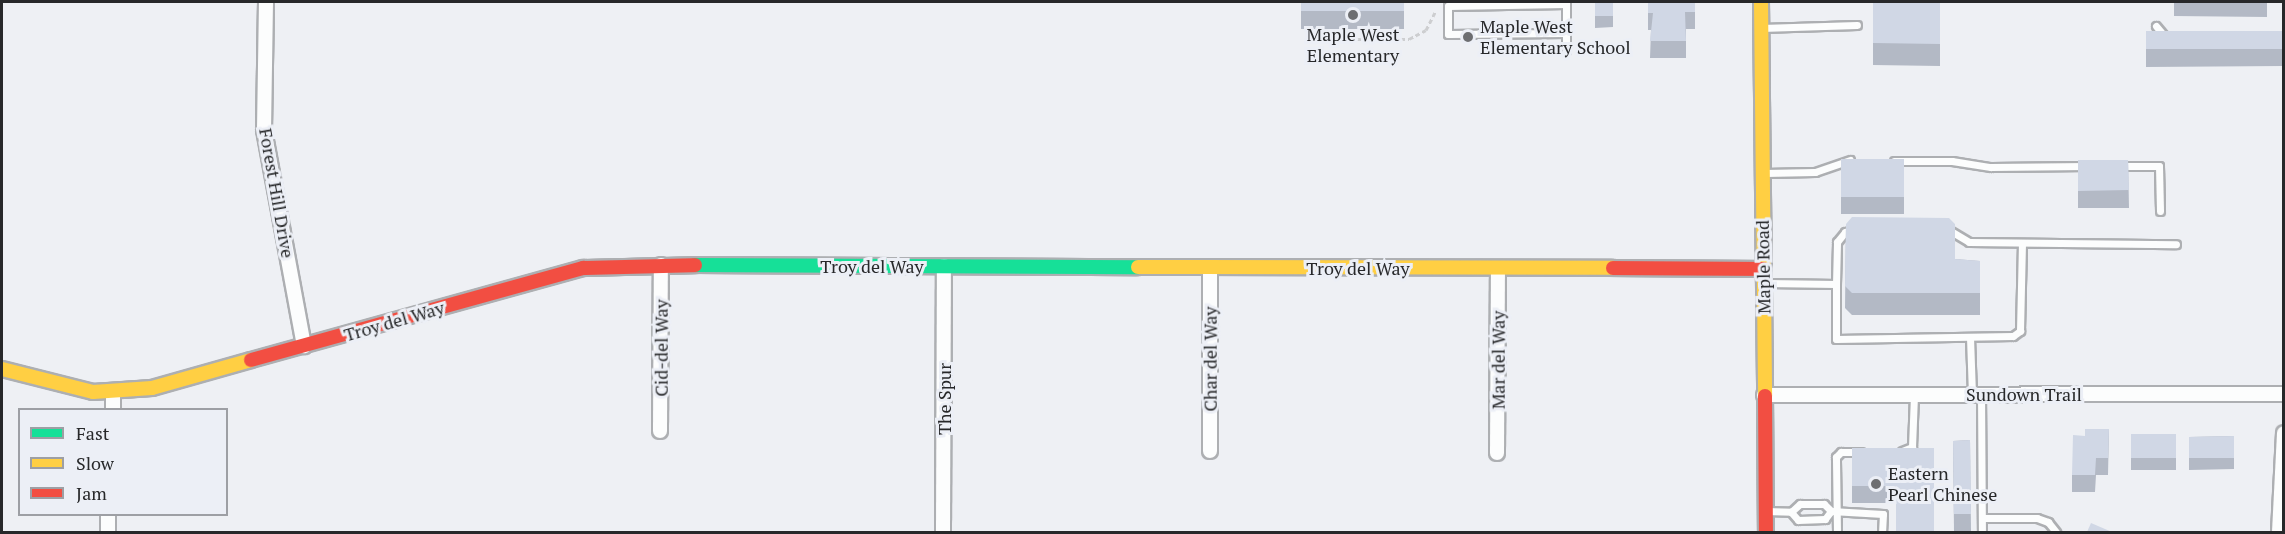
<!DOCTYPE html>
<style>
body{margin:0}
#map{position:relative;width:2285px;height:534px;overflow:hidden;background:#eef0f4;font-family:"PT Serif",serif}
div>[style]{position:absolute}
.path>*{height:3px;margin-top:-1.5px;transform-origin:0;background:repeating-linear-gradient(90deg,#cdced0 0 4.5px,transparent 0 7.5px)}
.roads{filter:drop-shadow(2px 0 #adafb2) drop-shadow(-2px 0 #adafb2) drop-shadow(0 2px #adafb2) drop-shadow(0 -2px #adafb2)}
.lane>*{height:7px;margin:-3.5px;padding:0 3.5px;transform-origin:3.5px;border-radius:3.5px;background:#fcfdfd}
.street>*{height:14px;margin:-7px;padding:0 7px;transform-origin:7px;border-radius:7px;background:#fcfdfd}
.fast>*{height:14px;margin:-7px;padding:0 7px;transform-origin:7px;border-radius:7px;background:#16e098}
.slow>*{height:14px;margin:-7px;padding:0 7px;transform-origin:7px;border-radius:7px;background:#ffcf43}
.jam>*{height:14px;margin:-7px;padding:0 7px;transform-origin:7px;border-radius:7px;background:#f24e42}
.wall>*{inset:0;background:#b3b9c5}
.building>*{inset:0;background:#d0d7e5}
.dots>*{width:16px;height:16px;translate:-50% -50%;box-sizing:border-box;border:3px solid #eceff6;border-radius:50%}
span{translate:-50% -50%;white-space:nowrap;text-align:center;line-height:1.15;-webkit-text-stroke:6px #eceff6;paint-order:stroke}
.poi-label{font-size:18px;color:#27282a}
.left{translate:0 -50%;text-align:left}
.street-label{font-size:18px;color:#27282a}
.frame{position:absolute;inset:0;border:3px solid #27282a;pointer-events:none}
.legend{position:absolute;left:18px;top:408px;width:210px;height:108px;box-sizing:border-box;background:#eceff6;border:2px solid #9d9fa4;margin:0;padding:8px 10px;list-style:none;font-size:18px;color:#27282a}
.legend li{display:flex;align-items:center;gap:12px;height:30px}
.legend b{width:30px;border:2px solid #9d9fa4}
</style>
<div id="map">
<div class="path">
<i style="left:1375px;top:28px;width:11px;rotate:90deg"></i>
<i style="left:1326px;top:30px;width:9px;rotate:90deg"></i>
<i style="left:1326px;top:39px;width:83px"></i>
<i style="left:1409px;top:39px;width:19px;rotate:-28deg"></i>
<i style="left:1426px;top:30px;width:20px;rotate:-63deg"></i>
</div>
<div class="roads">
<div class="lane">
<i style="left:1566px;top:2px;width:48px;rotate:90deg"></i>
<i style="left:1566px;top:4px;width:118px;rotate:179deg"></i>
<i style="left:1448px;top:6px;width:28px;rotate:90deg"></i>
<i style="left:1448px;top:34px;width:118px;rotate:-0.5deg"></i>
<i style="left:2156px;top:26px;width:16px;rotate:50deg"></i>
<i style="left:1761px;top:28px;width:96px;rotate:-1.8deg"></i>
<i style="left:1894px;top:161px;width:58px"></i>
<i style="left:1952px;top:161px;width:39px;rotate:9deg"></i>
<i style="left:1991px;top:167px;width:96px;rotate:-0.6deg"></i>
<i style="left:2122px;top:166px;width:37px"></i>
<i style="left:2159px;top:166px;width:45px;rotate:88.7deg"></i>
<i style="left:1765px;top:173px;width:50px;rotate:-1.1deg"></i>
<i style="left:1815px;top:172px;width:37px;rotate:-19deg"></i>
<i style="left:1949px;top:230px;width:23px;rotate:31deg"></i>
<i style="left:1969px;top:242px;width:207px;rotate:0.6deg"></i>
<i style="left:1766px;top:283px;width:70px;rotate:0.8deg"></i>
<i style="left:1836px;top:284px;width:55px;rotate:90deg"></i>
<i style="left:1836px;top:339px;width:177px;rotate:-1deg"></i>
<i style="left:2013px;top:336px;width:9px;rotate:-36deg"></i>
<i style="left:2020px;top:331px;width:87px;rotate:-88.7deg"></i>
<i style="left:1836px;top:284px;width:42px;rotate:-88.6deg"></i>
<i style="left:1837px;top:242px;width:13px;rotate:-51deg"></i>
<i style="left:1845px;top:232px;width:9px;rotate:-6deg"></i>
<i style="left:1970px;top:337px;width:57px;rotate:88deg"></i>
<i style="left:1981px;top:394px;width:138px;rotate:89.6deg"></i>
<i style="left:1902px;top:451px;width:11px;rotate:-22deg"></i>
<i style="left:1912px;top:447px;width:52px;rotate:-87.8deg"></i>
<i style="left:1766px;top:511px;width:25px;rotate:2deg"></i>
<i style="left:1831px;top:511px;width:10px;rotate:127deg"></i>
<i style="left:1825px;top:519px;width:27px;rotate:178deg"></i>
<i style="left:1798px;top:520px;width:11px;rotate:-131deg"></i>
<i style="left:1791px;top:512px;width:12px;rotate:-42deg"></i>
<i style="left:1800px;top:504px;width:24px"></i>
<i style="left:1824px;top:504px;width:10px;rotate:45deg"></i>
<i style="left:1831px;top:511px;width:52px;rotate:3.3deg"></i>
<i style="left:1883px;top:514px;width:18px;rotate:93deg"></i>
<i style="left:1982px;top:518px;width:55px"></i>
<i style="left:2037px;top:518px;width:12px;rotate:20deg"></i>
<i style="left:2048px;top:522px;width:13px;rotate:51deg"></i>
<i style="left:1837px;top:532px;width:75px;rotate:-90.8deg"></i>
<i style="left:1836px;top:457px;width:7px;rotate:-45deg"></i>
<i style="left:1841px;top:452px;width:20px"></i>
</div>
<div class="street">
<i style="left:266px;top:2px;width:128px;rotate:90.9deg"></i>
<i style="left:264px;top:130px;width:220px;rotate:79.5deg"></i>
<i style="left:1210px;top:267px;width:184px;rotate:90deg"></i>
<i style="left:1764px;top:395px;width:520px;rotate:-0.11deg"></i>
<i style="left:113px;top:410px;width:18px;rotate:-90deg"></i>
<i style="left:660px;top:431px;width:166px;rotate:-89.7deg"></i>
<i style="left:1497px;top:453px;width:185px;rotate:-89.7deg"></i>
<i style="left:108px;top:532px;width:18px;rotate:-90deg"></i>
<i style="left:943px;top:532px;width:266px;rotate:-89.8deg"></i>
<i style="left:2279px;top:532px;width:99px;rotate:-87.1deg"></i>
</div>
<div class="fast">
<i style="left:695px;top:265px;width:443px;rotate:0.3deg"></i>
</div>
<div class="slow">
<i style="left:1761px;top:2px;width:394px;rotate:89.4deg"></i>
<i style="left:1138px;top:267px;width:475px;rotate:0.1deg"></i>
<i style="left:2px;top:369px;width:94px;rotate:14.2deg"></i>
<i style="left:93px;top:392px;width:59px;rotate:-3.9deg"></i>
<i style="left:152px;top:388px;width:103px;rotate:-15.8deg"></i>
</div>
<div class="jam">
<i style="left:1613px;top:268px;width:150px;rotate:0.4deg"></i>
<i style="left:251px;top:360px;width:345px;rotate:-15.5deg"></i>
<i style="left:583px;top:268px;width:112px;rotate:-1.5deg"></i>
<i style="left:1765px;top:396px;width:136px;rotate:89.6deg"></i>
</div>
</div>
<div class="wall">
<i style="clip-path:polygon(1301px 2px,1404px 2px,1404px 29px,1301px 29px)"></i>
<i style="clip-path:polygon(1595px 2px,1613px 2px,1613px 27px,1595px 28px)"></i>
<i style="clip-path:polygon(1648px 2px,1695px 2px,1695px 29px,1686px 29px,1686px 58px,1650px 58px,1651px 30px,1648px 30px)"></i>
<i style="clip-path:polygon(1873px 2px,1940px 2px,1940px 66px,1873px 65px)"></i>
<i style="clip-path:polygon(2174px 2px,2267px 2px,2267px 17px,2174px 16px)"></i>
<i style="clip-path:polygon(2146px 31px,2283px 31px,2283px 66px,2146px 67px)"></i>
<i style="clip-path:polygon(1841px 159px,1904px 159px,1904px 214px,1841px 214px)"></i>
<i style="clip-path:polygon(2078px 160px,2128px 160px,2129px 208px,2078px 208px)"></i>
<i style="clip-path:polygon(1846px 224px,1955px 259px,1980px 261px,1980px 315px,1852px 315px,1845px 308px)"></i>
<i style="clip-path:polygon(2109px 429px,2108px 475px,2096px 475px,2095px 492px,2072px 492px,2072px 475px,2085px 436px)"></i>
<i style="clip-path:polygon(2131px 434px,2176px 434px,2176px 470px,2131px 470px)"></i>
<i style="clip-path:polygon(2234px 436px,2234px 469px,2189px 470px,2189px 437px)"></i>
<i style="clip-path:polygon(1970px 440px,1971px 531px,1954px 532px,1953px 441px)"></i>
<i style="clip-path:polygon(1852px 448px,1934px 448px,1896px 503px,1852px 503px)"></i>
</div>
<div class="building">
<i style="clip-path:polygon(1301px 2px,1404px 2px,1404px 11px,1301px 11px)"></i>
<i style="clip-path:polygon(1595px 2px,1613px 2px,1613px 16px,1595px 16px)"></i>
<i style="clip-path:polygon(1648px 2px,1695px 2px,1695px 12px,1685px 12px,1686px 41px,1650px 41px,1653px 13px,1648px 13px)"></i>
<i style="clip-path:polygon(1873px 2px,1940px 2px,1940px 44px,1873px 43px)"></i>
<i style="clip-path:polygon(2146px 31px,2283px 31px,2283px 49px,2146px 49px)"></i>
<i style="clip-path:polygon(1841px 159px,1904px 159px,1904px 197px,1841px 197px)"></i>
<i style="clip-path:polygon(2078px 160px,2128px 160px,2129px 190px,2078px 191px)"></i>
<i style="clip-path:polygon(1852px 217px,1949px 218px,1955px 224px,1955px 259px,1980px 261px,1980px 293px,1852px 293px,1845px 286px,1846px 224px)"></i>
<i style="clip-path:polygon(2085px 429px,2109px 429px,2108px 458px,2096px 458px,2095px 475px,2072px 475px,2073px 435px,2085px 436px)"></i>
<i style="clip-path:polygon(2131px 434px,2176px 434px,2176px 458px,2131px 458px)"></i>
<i style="clip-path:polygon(2234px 436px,2234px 458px,2189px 458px,2189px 437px)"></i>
<i style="clip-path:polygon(1970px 440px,1971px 514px,1954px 514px,1953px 441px)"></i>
<i style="clip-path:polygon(1852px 448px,1934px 448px,1934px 532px,1896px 532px,1896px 486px,1852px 486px)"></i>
<i style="clip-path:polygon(2091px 523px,2112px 532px,2087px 532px)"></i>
</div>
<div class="dots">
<i style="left:1353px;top:15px;background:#6d6e71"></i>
<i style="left:1468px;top:37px;background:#6d6e71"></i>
<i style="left:1876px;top:484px;background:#6d6e71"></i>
</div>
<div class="poi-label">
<span class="left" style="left:1480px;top:37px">Maple West<br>Elementary School</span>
<span style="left:1353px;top:45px">Maple West<br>Elementary</span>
<span class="left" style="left:1888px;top:484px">Eastern<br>Pearl Chinese</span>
</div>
<div class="street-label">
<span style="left:277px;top:193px;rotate:80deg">Forest Hill Drive</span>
<span style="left:872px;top:266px">Troy del Way</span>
<span style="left:1763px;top:267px;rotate:-91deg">Maple Road</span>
<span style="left:1358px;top:268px">Troy del Way</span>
<span style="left:394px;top:321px;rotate:-16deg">Troy del Way</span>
<span style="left:661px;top:348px;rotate:-90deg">Cid-del Way</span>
<span style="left:1210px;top:359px;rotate:-90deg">Char del Way</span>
<span style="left:1498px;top:360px;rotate:-90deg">Mar del Way</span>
<span style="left:2024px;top:394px">Sundown Trail</span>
<span style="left:944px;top:399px;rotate:-90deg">The Spur</span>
</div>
<div class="frame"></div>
<ul class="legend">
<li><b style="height:8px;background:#16e098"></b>Fast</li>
<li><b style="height:8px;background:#ffcf43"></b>Slow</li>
<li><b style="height:8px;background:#f24e42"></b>Jam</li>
</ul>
</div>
